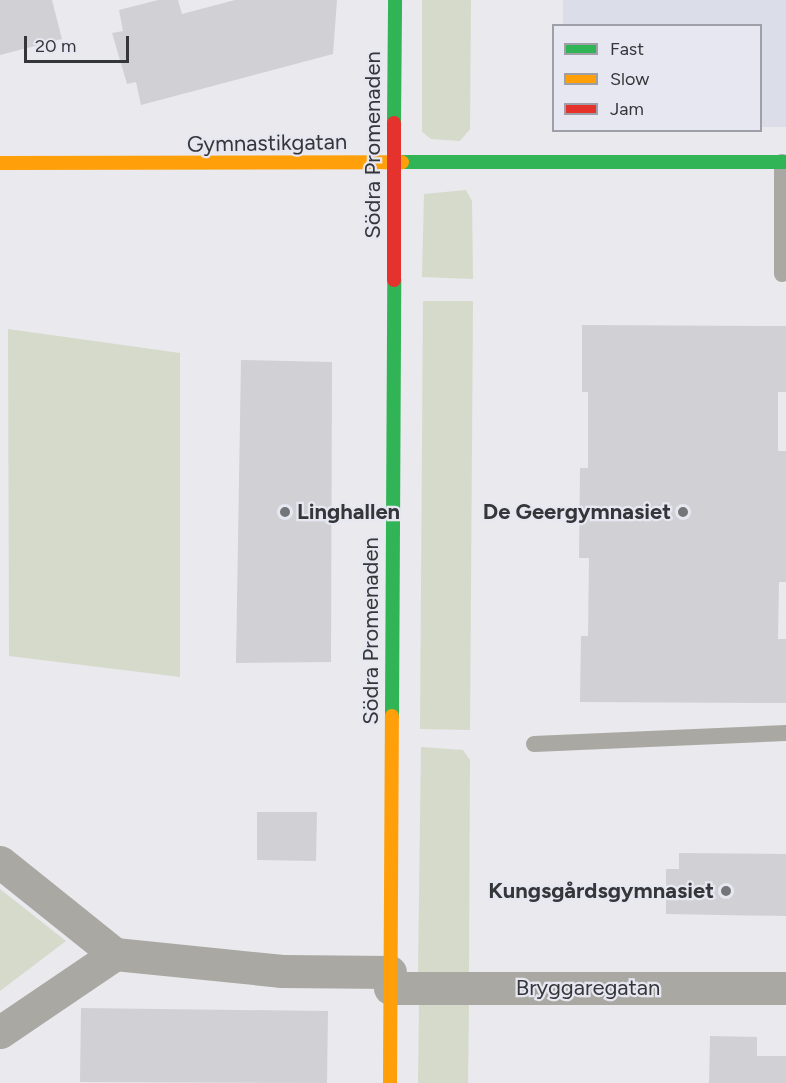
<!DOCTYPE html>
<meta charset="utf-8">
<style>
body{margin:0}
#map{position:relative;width:786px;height:1083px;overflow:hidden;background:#e9e9ee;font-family:Figtree,sans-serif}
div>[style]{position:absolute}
.built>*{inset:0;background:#dbdde8}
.green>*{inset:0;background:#d6dacb}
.building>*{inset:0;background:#d1d1d5}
.lane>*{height:16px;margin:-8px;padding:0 8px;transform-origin:8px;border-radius:8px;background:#aaa8a2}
.street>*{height:33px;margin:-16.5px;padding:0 16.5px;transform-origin:16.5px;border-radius:16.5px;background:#aaa8a2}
.fast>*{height:14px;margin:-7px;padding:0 7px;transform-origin:7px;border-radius:7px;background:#30b455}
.slow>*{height:14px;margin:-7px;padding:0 7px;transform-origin:7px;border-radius:7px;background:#ff9f0a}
.jam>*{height:14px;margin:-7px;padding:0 7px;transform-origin:7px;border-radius:7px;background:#e5322d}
.dots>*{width:16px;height:16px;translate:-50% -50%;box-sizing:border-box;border:3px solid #e6e7f1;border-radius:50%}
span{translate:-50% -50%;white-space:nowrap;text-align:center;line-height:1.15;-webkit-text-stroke:4.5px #e6e7f1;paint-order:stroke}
.street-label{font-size:22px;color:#353639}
.poi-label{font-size:22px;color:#353639;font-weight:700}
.left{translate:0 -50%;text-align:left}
.right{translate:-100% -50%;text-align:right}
.legend{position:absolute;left:552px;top:24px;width:210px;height:108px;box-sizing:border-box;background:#e6e7f1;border:2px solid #9fa0a7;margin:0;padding:8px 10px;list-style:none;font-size:18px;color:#353639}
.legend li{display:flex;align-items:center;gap:12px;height:30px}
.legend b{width:30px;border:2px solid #9fa0a7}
.scale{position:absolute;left:24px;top:36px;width:105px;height:27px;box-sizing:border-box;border:3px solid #353639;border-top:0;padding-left:8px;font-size:18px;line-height:21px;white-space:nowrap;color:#353639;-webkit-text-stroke:4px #e6e7f1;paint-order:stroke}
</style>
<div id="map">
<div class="built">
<i style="clip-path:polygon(563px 0,786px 0,786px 127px,761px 127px,760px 26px,563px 25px)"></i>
</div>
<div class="green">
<i style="clip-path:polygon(422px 0,471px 0,470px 129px,460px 141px,431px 139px,422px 132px)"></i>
<i style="clip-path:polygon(466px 190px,472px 201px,473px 279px,422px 277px,424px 194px)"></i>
<i style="clip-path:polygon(423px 301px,473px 301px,470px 730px,420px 729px)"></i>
<i style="clip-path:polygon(8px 329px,180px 353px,180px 677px,9px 656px)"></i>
<i style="clip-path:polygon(421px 747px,463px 750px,470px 760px,469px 973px,418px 972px)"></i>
<i style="clip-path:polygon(0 889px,66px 941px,0 991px)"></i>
<i style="clip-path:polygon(419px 1004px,469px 1005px,468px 1083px,418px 1083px)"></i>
</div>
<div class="building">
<i style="clip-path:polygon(0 0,52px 0,62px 39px,0 55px)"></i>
<i style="clip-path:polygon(158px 0,178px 0,182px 14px,235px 0,337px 0,333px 54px,141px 105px,136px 82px,127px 84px,112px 33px,123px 31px,119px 10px)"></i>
<i style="clip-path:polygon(582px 325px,786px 326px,786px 392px,778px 392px,778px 451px,786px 451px,786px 582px,779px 582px,778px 639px,786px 639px,786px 703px,580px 702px,581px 636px,588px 636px,589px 558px,579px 558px,580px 468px,588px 468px,588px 392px,582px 392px)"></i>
<i style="clip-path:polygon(241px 360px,332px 362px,331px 662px,236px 663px)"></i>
<i style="clip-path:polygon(257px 812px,317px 812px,316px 861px,257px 860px)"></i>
<i style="clip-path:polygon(679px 853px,786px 854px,786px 916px,666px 914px,666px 869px,679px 869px)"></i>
<i style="clip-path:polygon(81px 1008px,328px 1011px,327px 1083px,80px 1082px)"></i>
<i style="clip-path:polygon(710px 1036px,757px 1037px,757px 1056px,786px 1056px,786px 1083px,709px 1083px)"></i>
</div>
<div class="lane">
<i style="left:782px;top:162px;width:112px;rotate:90deg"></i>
<i style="left:534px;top:744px;width:252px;rotate:-2.5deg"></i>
</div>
<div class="street">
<i style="left:0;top:862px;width:147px;rotate:38.7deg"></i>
<i style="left:115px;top:954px;width:168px;rotate:5.8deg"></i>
<i style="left:282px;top:971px;width:108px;rotate:0.5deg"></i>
<i style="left:390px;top:988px;width:396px"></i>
<i style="left:0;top:1032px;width:139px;rotate:-34.1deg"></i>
</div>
<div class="fast">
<i style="left:394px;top:123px;width:123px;rotate:-89.5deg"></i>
<i style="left:402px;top:162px;width:384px"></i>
<i style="left:392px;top:716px;width:436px;rotate:-89.7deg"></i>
</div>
<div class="slow">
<i style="left:0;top:163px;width:402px;rotate:-0.1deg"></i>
<i style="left:390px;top:1083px;width:367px;rotate:-89.7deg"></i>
</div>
<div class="jam">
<i style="left:394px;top:280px;width:157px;rotate:-90deg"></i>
</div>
<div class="dots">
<i style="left:285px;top:512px;background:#747578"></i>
<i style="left:683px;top:512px;background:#747578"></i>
<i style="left:726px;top:891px;background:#747578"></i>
</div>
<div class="street-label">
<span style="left:267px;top:143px;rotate:-1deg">Gymnastikgatan</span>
<span style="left:373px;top:145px;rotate:-90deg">Södra Promenaden</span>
<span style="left:371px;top:631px;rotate:-90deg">Södra Promenaden</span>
<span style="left:588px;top:988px">Bryggaregatan</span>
</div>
<div class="poi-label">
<span class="left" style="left:297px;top:512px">Linghallen</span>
<span class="right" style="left:671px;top:512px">De Geergymnasiet</span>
<span class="right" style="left:714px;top:891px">Kungsgårdsgymnasiet</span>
</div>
<ul class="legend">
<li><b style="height:8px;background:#30b455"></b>Fast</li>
<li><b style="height:8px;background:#ff9f0a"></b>Slow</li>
<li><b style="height:8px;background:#e5322d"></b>Jam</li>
</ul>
<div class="scale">20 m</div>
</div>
